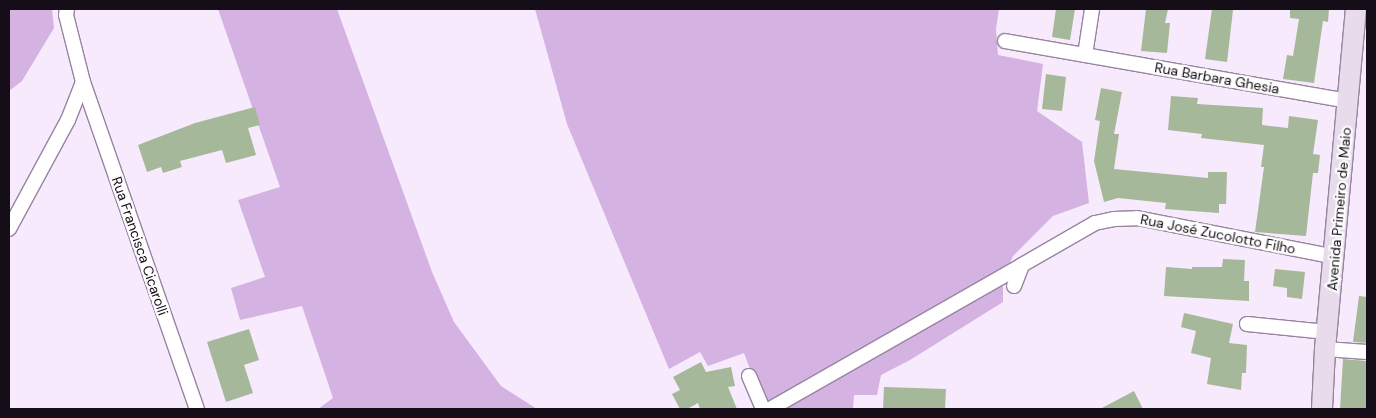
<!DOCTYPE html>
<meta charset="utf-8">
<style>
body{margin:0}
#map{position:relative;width:1376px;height:418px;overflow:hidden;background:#f7eafc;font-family:"DM Sans",sans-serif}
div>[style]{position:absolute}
.green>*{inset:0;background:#d4b2e1}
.building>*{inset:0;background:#a6b89a}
.roads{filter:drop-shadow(1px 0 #97849f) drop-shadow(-1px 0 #97849f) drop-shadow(0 1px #97849f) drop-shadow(0 -1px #97849f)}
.minor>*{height:14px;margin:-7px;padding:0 7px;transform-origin:7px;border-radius:7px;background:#fff}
.secondary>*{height:20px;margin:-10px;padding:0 10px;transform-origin:10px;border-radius:10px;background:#e7dbec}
span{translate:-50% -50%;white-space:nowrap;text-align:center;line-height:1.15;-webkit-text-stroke:4.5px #fdfdfd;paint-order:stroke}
.street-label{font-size:14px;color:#150e18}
.frame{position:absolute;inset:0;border:10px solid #150e18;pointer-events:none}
</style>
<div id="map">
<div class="green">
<i style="clip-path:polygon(9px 9px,52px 9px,54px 28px,22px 81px,9px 91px)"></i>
<i style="clip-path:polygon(218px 9px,337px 9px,432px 272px,454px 322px,501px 386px,537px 409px,318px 409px,333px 398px,302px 306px,240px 320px,231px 288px,265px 277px,238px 200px,280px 187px)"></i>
<i style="clip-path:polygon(535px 9px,999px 9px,996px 29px,998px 55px,1043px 64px,1037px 111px,1082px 142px,1089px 203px,1053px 216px,1013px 256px,1003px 278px,1003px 302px,910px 360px,881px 375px,877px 395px,854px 395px,853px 409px,765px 409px,744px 353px,708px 366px,700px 352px,669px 369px,567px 124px)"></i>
</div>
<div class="building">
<i style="clip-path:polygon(1056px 9px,1075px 9px,1070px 40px,1052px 37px)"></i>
<i style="clip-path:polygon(1146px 9px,1168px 9px,1165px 23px,1170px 23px,1167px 53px,1141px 51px)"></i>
<i style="clip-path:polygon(1212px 9px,1233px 10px,1227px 62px,1205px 59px)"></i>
<i style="clip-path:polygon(1290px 9px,1329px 9px,1328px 22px,1323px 21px,1314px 83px,1283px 79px,1287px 55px,1293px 56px,1299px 19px,1290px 18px)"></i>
<i style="clip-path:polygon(1046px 74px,1066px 77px,1062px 111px,1042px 109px)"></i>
<i style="clip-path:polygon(1101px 88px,1122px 92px,1114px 134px,1119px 134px,1114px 169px,1208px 178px,1208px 172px,1227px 172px,1226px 204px,1219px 204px,1219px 213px,1165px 209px,1166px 203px,1118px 198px,1104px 202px,1094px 161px,1100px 121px,1095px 120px)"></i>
<i style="clip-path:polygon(1171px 96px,1198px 98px,1197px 104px,1263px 108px,1262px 125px,1288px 128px,1289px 116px,1318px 120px,1313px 154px,1320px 155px,1318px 173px,1313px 173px,1306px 236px,1255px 232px,1264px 167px,1261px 167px,1264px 145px,1201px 138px,1202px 134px,1168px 130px)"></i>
<i style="clip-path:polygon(255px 107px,260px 125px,248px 128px,256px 155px,226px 163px,222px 150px,180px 161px,182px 167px,163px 173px,161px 167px,147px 172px,138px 145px,195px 123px)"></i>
<i style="clip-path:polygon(1223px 259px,1245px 260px,1244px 281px,1249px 281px,1249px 301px,1164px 296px,1166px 267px,1192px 269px,1192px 267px,1222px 267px)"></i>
<i style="clip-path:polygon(1275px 269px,1305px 272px,1302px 299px,1287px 297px,1287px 288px,1273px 286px)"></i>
<i style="clip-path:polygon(1359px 296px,1367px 297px,1367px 343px,1353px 342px)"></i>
<i style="clip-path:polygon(1184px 313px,1233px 324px,1229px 343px,1247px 345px,1246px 373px,1242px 373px,1241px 390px,1207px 384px,1211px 358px,1191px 353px,1196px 331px,1181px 327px)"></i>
<i style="clip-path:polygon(249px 329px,259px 360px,244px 365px,253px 393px,226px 402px,207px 342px)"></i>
<i style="clip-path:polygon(1343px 359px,1367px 361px,1367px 409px,1340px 409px)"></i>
<i style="clip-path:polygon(701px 362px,706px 372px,731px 367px,735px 386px,728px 387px,737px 409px,700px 409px,698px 403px,687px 409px,680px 409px,672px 394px,680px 390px,673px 377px)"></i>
<i style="clip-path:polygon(884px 387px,946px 389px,945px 409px,883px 409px)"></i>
<i style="clip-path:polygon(1134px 391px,1143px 409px,1100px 409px)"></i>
</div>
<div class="roads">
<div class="minor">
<i style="left:1005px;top:41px;width:348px;rotate:9.9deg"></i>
<i style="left:1085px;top:55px;width:47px;rotate:-81.3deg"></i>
<i style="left:83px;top:82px;width:346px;rotate:70.8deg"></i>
<i style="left:9px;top:229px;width:124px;rotate:-61.6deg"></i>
<i style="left:68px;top:120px;width:41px;rotate:-68.5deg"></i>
<i style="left:83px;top:82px;width:69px;rotate:-104.2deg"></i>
<i style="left:66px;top:15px;width:6px;rotate:-81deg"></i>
<i style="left:1014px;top:286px;width:22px;rotate:-69deg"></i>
<i style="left:1022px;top:265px;width:84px;rotate:-29.9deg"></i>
<i style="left:1095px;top:223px;width:19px;rotate:-12deg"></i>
<i style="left:1114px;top:219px;width:23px;rotate:-2deg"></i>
<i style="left:1137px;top:218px;width:202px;rotate:11.1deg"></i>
<i style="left:1247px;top:324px;width:80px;rotate:5.7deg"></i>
<i style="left:1325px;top:349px;width:42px;rotate:4.1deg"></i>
<i style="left:749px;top:376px;width:36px;rotate:67deg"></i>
<i style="left:770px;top:409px;width:290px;rotate:-29.7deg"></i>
</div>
<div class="secondary">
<i style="left:1322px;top:409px;width:60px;rotate:-87.1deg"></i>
<i style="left:1325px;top:349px;width:341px;rotate:-84.8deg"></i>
</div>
</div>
<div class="street-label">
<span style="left:1217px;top:78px;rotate:10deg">Rua Barbara Ghesia</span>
<span style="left:1339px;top:209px;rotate:-85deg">Avenida Primeiro de Maio</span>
<span style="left:1218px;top:234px;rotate:11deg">Rua José Zucolotto Filho</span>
<span style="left:140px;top:246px;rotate:71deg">Rua Francisca Cicarolli</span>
</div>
<div class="frame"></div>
</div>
